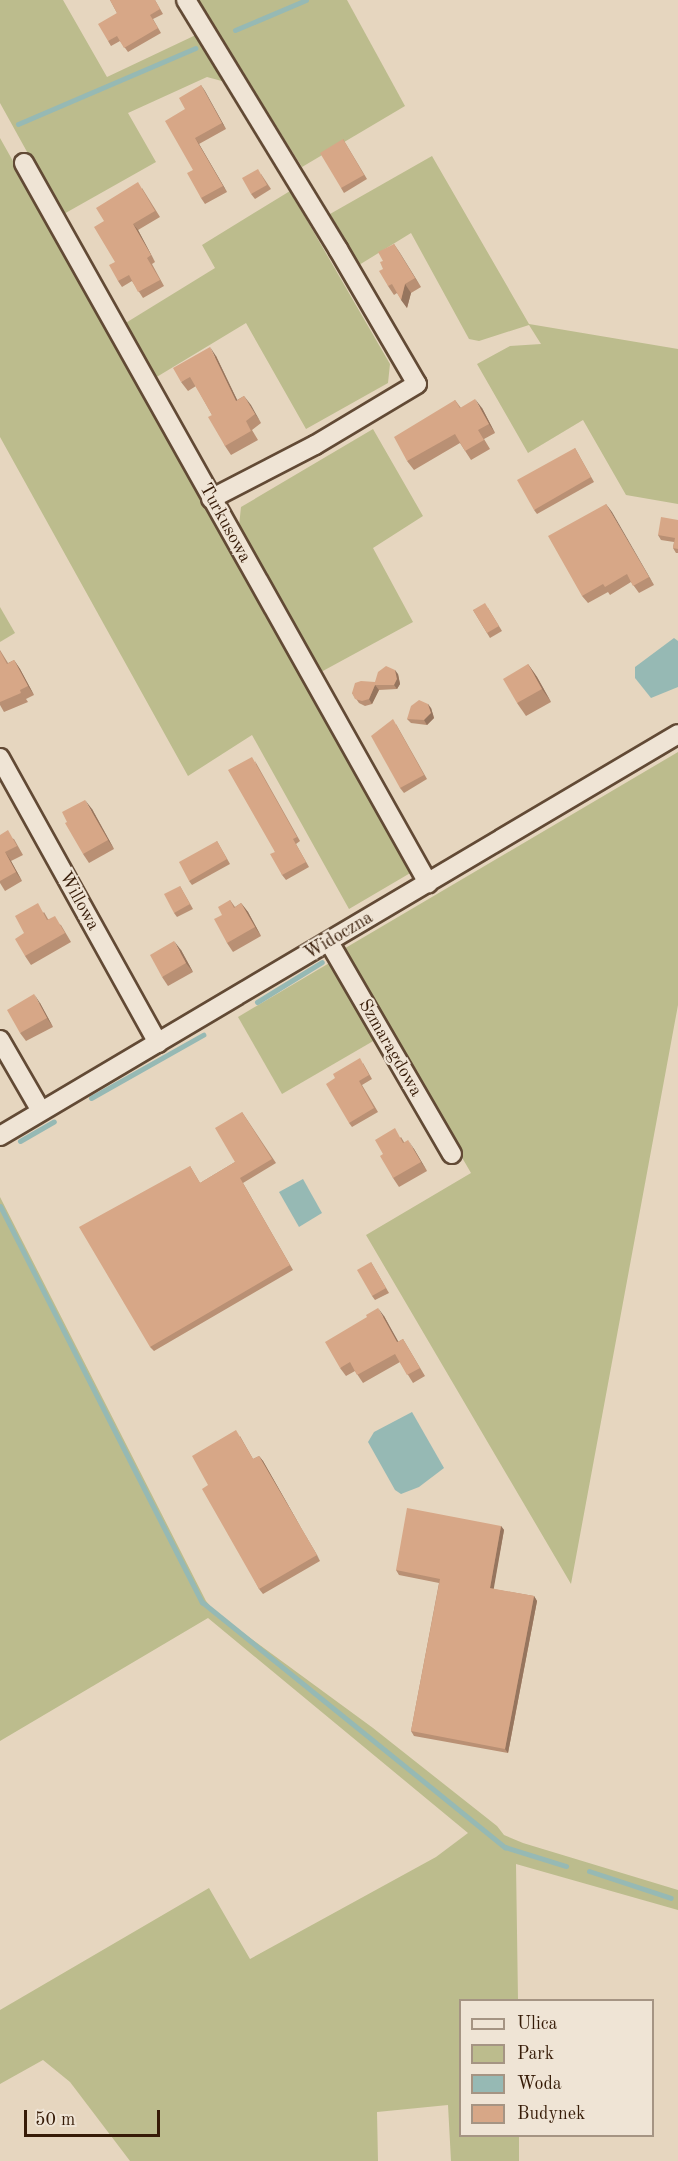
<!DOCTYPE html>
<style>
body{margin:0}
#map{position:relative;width:678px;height:2161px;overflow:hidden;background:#e6d6bf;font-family:"Old Standard TT",serif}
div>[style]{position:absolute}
.green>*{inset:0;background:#bcbc8d}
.water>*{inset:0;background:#96b9b4}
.stream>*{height:5px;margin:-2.5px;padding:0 2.5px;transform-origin:2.5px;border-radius:2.5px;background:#96b9b4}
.roads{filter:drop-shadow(2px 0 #624a35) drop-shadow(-2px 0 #624a35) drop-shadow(0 2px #624a35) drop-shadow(0 -2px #624a35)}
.minor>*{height:18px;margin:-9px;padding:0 9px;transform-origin:9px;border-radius:9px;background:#efe4d5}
.wall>*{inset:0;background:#b99074}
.shaded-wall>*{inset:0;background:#96755e}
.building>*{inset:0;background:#d7a787}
span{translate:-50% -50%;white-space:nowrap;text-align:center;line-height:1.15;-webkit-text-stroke:4.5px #efe4d5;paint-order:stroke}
.street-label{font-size:18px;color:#361b07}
.legend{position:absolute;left:459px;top:1999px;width:195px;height:138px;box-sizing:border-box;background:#efe4d5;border:2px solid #a59483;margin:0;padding:8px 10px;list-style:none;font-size:18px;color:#361b07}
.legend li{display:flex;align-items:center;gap:12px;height:30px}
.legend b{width:30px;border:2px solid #a59483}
.scale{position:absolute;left:24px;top:2110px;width:136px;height:27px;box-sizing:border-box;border:3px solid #361b07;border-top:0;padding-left:8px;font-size:18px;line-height:21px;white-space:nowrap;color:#361b07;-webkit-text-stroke:4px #efe4d5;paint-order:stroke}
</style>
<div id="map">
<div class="green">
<i style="clip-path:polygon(0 0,63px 0,107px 77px,200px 33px,229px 83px,207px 77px,128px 113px,156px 162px,62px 215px,0 103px)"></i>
<i style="clip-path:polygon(197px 0,347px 0,405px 106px,302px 167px)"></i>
<i style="clip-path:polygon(0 138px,412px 872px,349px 909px,252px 735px,188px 776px,0 437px)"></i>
<i style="clip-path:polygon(432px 156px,529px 324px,678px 349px,678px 504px,626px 495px,583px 420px,528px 453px,477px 364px,510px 346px,541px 344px,529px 325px,479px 341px,469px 339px,411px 233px,359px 265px,330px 214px)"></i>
<i style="clip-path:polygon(290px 191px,390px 364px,388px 383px,306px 429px,246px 323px,155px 378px,124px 324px,215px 268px,202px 245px)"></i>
<i style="clip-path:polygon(373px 429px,423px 516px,373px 548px,413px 622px,321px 672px,239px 526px,241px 507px)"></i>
<i style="clip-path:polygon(0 607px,15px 633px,0 642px)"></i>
<i style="clip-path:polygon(678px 752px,678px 1005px,571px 1584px,366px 1235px,471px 1173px,342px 950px)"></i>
<i style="clip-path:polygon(331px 962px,375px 1040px,282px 1094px,238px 1017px)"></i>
<i style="clip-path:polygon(0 1197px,206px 1601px,216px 1613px,373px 1728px,497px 1826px,504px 1835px,523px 1843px,678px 1890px,678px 1910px,516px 1864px,518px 2000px,460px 2000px,460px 2136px,519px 2136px,519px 2161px,451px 2161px,448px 2105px,377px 2112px,378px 2161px,130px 2161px,70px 2082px,43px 2060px,0 2084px,0 2010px,209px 1888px,250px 1959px,436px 1857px,468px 1833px,208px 1618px,0 1741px)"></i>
</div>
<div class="water">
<i style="clip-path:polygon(674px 638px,678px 641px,678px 687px,651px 698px,635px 678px,635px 667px)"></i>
<i style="clip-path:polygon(303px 1179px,322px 1213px,299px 1227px,279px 1192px)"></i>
<i style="clip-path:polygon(412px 1412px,444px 1468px,419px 1487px,401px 1494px,395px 1490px,368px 1442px,374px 1432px)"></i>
</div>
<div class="stream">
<i style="left:235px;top:30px;width:77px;rotate:-22.9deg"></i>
<i style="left:18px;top:124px;width:193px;rotate:-23.2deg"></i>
<i style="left:257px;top:1002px;width:76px;rotate:-31.6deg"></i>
<i style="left:91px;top:1098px;width:129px;rotate:-29.4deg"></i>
<i style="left:20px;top:1141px;width:39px;rotate:-30deg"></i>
<i style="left:0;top:1206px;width:445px;rotate:63deg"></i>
<i style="left:202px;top:1602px;width:390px;rotate:39deg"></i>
<i style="left:505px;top:1847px;width:64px;rotate:17.3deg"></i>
<i style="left:589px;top:1871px;width:86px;rotate:18.2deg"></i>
</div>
<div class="roads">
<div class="minor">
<i style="left:186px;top:0;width:292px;rotate:58.6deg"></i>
<i style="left:338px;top:249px;width:156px;rotate:59.7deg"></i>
<i style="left:417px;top:384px;width:119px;rotate:149.1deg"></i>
<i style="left:315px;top:445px;width:117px;rotate:152.6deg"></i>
<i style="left:24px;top:163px;width:826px;rotate:60.7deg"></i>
<i style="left:0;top:758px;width:326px;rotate:61deg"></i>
<i style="left:329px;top:942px;width:245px;rotate:59.9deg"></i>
<i style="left:0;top:1040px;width:82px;rotate:60deg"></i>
<i style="left:0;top:1136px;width:788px;rotate:-30.66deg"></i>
</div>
</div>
<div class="wall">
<i style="clip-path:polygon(110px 0,155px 0,163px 14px,153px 19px,161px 33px,128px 52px,120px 41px,111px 46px,108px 41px,117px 13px)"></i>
<i style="clip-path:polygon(201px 85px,226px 129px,199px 144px,227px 192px,205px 204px,201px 198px,185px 109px)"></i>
<i style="clip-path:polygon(343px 139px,367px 179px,344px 193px,341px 188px)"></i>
<i style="clip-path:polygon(261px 174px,271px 189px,255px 199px,251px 194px)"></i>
<i style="clip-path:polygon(142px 188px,160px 217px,138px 230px,155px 262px,152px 264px,164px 286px,143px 298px,132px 281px,122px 287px,118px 281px,115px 262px)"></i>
<i style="clip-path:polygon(394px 244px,421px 287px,411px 293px,407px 308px,397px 293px,394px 295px,388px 286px,383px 261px)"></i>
<i style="clip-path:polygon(216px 356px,237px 400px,244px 396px,261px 423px,252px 430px,258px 440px,231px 455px,225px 446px,212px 415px,196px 386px,188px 391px,181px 382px)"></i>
<i style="clip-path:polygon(455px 400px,461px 408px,482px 408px,495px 433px,484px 439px,490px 449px,471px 460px,460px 443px,414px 470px,407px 461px)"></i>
<i style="clip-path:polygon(575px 448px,594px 482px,537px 514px,534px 510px)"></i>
<i style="clip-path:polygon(606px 504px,654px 585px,639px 593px,631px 582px,610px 595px,608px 592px,588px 603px,582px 596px)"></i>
<i style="clip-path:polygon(678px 520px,678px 553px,676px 553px,673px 548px,674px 542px,661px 540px,658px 535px)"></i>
<i style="clip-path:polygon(488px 608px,502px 631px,490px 638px,473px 610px)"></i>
<i style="clip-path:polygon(0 650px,8px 663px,14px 660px,20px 669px,34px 695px,26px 699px,28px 702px,4px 712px,0 705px)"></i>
<i style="clip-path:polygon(528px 664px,537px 677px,551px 702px,526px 716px,517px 703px)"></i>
<i style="clip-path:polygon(398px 674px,400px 684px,397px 689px,379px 690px,372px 704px,365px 706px,359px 703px,352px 693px,375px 682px)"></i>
<i style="clip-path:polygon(431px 708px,434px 718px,427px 725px,411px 723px,407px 719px)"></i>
<i style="clip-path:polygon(396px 724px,427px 779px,404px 793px,400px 788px)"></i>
<i style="clip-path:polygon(255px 761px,300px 841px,296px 844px,309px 867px,286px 880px,282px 875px,275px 852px)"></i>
<i style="clip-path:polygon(92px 809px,114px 849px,89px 863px,83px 854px)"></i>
<i style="clip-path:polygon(0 835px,14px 839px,23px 855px,11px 861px,22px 881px,5px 891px,0 883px)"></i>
<i style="clip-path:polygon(217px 841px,230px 864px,192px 885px,189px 881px)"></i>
<i style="clip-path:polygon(180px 886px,193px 909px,177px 917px,174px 913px)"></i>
<i style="clip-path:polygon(230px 900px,235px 907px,241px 903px,248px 912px,261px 936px,233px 952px,227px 943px,222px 915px)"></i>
<i style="clip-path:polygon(44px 912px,48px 919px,61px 925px,71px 942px,31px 965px,25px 956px,24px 933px)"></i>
<i style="clip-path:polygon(181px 950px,193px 972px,168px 986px,162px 977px)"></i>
<i style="clip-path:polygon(40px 1003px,53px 1027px,26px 1041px,20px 1033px)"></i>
<i style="clip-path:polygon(363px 1063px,372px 1079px,362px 1085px,378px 1112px,352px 1127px,349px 1123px)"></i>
<i style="clip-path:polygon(242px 1112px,276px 1163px,243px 1183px,293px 1270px,154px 1351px,150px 1347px,190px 1166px,200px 1183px,235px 1162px)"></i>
<i style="clip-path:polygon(401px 1137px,404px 1142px,414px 1149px,427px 1171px,399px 1187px,393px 1178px,383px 1154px)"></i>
<i style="clip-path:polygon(371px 1262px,389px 1293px,375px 1300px,372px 1296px)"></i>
<i style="clip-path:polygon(384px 1316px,398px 1342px,403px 1339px,425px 1376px,413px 1383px,400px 1362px,363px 1383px,355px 1371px,346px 1376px,340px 1368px)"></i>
<i style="clip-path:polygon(240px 1436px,253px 1459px,259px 1456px,263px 1461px,320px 1561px,263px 1594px,259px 1589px,208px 1485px)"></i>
<i style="clip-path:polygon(501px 1526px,504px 1530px,493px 1589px,534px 1596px,537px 1601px,508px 1753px,414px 1736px,411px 1731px,439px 1583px,399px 1575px,396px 1570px)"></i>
</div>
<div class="shaded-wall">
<i style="clip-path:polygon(201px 85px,205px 91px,226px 129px,222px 123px)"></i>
<i style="clip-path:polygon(195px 138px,199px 144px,227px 192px,223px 186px)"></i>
<i style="clip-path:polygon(133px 224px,138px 230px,155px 262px,151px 255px)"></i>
<i style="clip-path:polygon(394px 244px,400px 253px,421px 287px,415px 278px)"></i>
<i style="clip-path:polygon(405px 284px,411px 293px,407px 308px,401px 300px)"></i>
<i style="clip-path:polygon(210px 347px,216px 356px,242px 410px,236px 401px)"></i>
<i style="clip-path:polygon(244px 396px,251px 405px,261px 423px,255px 414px)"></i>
<i style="clip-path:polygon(475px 399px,482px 408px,495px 433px,489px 424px)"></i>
<i style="clip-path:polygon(606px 504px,612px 512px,654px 585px,649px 577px)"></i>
<i style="clip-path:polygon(14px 660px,20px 669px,34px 695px,28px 686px)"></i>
<i style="clip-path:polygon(528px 664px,537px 677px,551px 702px,542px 689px)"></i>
<i style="clip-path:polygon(395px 670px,398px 674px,400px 684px,397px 689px,394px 685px)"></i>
<i style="clip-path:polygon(375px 685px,379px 690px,372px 704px,369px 699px)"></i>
<i style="clip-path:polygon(428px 704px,431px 708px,434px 718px,427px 725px,424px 720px)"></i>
<i style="clip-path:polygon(85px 800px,92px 809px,114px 849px,108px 840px)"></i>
<i style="clip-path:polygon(5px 852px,11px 861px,22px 881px,16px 872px)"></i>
<i style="clip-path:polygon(241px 903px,248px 912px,261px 936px,255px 927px)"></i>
<i style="clip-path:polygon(174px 941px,181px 950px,193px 972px,186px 963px)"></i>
<i style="clip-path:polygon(34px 994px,40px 1003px,53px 1027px,47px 1018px)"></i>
<i style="clip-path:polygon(408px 1140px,414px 1149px,427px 1171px,421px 1162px)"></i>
<i style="clip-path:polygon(378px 1308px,384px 1316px,403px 1350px,397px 1342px)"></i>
<i style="clip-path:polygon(259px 1456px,263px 1461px,320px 1561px,317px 1555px)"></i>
<i style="clip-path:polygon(501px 1526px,504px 1530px,493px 1593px,490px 1588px)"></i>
<i style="clip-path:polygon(534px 1596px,537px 1601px,508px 1753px,505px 1749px)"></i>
</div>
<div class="building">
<i style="clip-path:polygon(110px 0,155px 0,160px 9px,150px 15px,158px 28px,124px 48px,117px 36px,108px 41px,98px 24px,117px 13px)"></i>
<i style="clip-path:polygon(201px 85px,222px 123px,195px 138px,223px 186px,201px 198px,187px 173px,193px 170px,165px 121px,185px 109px,179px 98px)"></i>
<i style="clip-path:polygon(343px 139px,364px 175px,341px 188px,320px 153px)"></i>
<i style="clip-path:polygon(258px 169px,267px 185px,251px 194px,242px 178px)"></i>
<i style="clip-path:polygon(138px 182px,155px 211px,133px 224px,151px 255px,147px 258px,160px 280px,138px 292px,129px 275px,118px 281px,109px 265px,115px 262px,94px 227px,104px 221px,96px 208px)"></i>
<i style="clip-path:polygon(394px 244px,415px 278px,405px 284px,401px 300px,392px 284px,388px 286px,379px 271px,383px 269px,380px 262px,383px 261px,378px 252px)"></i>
<i style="clip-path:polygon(210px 347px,236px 401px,244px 396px,255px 414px,246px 421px,251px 431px,225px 446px,208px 417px,212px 415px,190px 377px,181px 382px,173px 368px)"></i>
<i style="clip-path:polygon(475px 399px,489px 424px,478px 430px,484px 440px,465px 451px,455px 434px,407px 461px,394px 437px,455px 400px,460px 408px)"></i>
<i style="clip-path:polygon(575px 448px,591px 477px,534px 510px,517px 480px)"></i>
<i style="clip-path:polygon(606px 504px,649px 577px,633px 586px,627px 574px,605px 587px,603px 584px,582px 596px,548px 536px)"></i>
<i style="clip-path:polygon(661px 517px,678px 520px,678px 549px,673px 548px,675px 538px,658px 535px)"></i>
<i style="clip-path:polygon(485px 603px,499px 626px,487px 633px,473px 610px)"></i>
<i style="clip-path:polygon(0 651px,7px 664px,14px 660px,28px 686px,20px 690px,21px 693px,0 702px)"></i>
<i style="clip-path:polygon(528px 664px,542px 689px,517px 703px,503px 679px)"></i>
<i style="clip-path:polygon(386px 666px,395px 670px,397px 679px,394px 685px,375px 685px,369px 699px,362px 701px,355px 699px,352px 693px,355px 683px,361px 681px,375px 682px,378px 672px)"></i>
<i style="clip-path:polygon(419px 700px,428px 704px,431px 713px,424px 720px,407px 719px,411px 706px)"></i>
<i style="clip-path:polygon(393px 719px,424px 775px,400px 788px,371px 736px)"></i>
<i style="clip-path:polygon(252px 757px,297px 837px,293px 839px,306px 862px,282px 875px,270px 854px,275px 852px,228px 770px)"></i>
<i style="clip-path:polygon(85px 800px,108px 840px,83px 854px,65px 823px,67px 822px,62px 812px)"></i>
<i style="clip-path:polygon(8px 830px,17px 846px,5px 852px,16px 872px,0 881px,0 835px)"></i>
<i style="clip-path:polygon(217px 841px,227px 859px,189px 881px,179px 862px)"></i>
<i style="clip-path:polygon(180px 886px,190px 904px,174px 913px,164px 894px)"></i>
<i style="clip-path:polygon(230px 900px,234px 908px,241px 903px,255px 927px,227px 943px,214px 919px,222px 915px,218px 907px)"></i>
<i style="clip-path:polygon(38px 903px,47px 920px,55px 916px,65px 933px,25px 956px,15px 939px,24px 933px,15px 916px)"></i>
<i style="clip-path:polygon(174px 941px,186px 963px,162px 977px,150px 955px)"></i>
<i style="clip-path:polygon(34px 994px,47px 1018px,20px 1033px,7px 1010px)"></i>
<i style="clip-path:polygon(360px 1058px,369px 1075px,359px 1081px,374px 1108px,349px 1123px,326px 1084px,335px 1078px,333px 1074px)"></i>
<i style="clip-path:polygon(242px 1112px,272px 1159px,240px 1178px,290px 1265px,150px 1347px,79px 1227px,190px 1166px,200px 1183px,235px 1162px,215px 1128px)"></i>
<i style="clip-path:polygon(395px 1128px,403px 1143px,408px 1140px,421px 1162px,393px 1178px,380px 1156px,383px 1154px,375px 1140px)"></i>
<i style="clip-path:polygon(371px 1262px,386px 1288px,372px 1296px,357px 1270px)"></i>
<i style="clip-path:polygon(378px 1308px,397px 1342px,403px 1339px,420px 1368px,407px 1375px,395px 1354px,357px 1375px,350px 1362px,340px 1368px,325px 1342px,367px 1317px,366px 1315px)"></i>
<i style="clip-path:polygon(236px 1430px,253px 1459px,259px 1456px,317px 1555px,259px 1589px,202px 1489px,208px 1485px,192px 1456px)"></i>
<i style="clip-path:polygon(407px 1508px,501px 1526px,490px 1588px,534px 1596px,505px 1749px,411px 1731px,440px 1579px,396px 1570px)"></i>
</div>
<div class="street-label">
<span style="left:225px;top:523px;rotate:61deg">Turkusowa</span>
<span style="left:79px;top:901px;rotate:61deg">Willowa</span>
<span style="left:339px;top:936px;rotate:-31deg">Widoczna</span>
<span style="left:390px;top:1048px;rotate:60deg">Szmaragdowa</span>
</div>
<ul class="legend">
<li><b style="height:8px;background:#efe4d5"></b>Ulica</li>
<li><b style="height:16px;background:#bcbc8d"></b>Park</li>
<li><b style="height:16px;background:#96b9b4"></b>Woda</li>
<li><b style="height:16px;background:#d7a787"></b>Budynek</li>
</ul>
<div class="scale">50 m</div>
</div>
